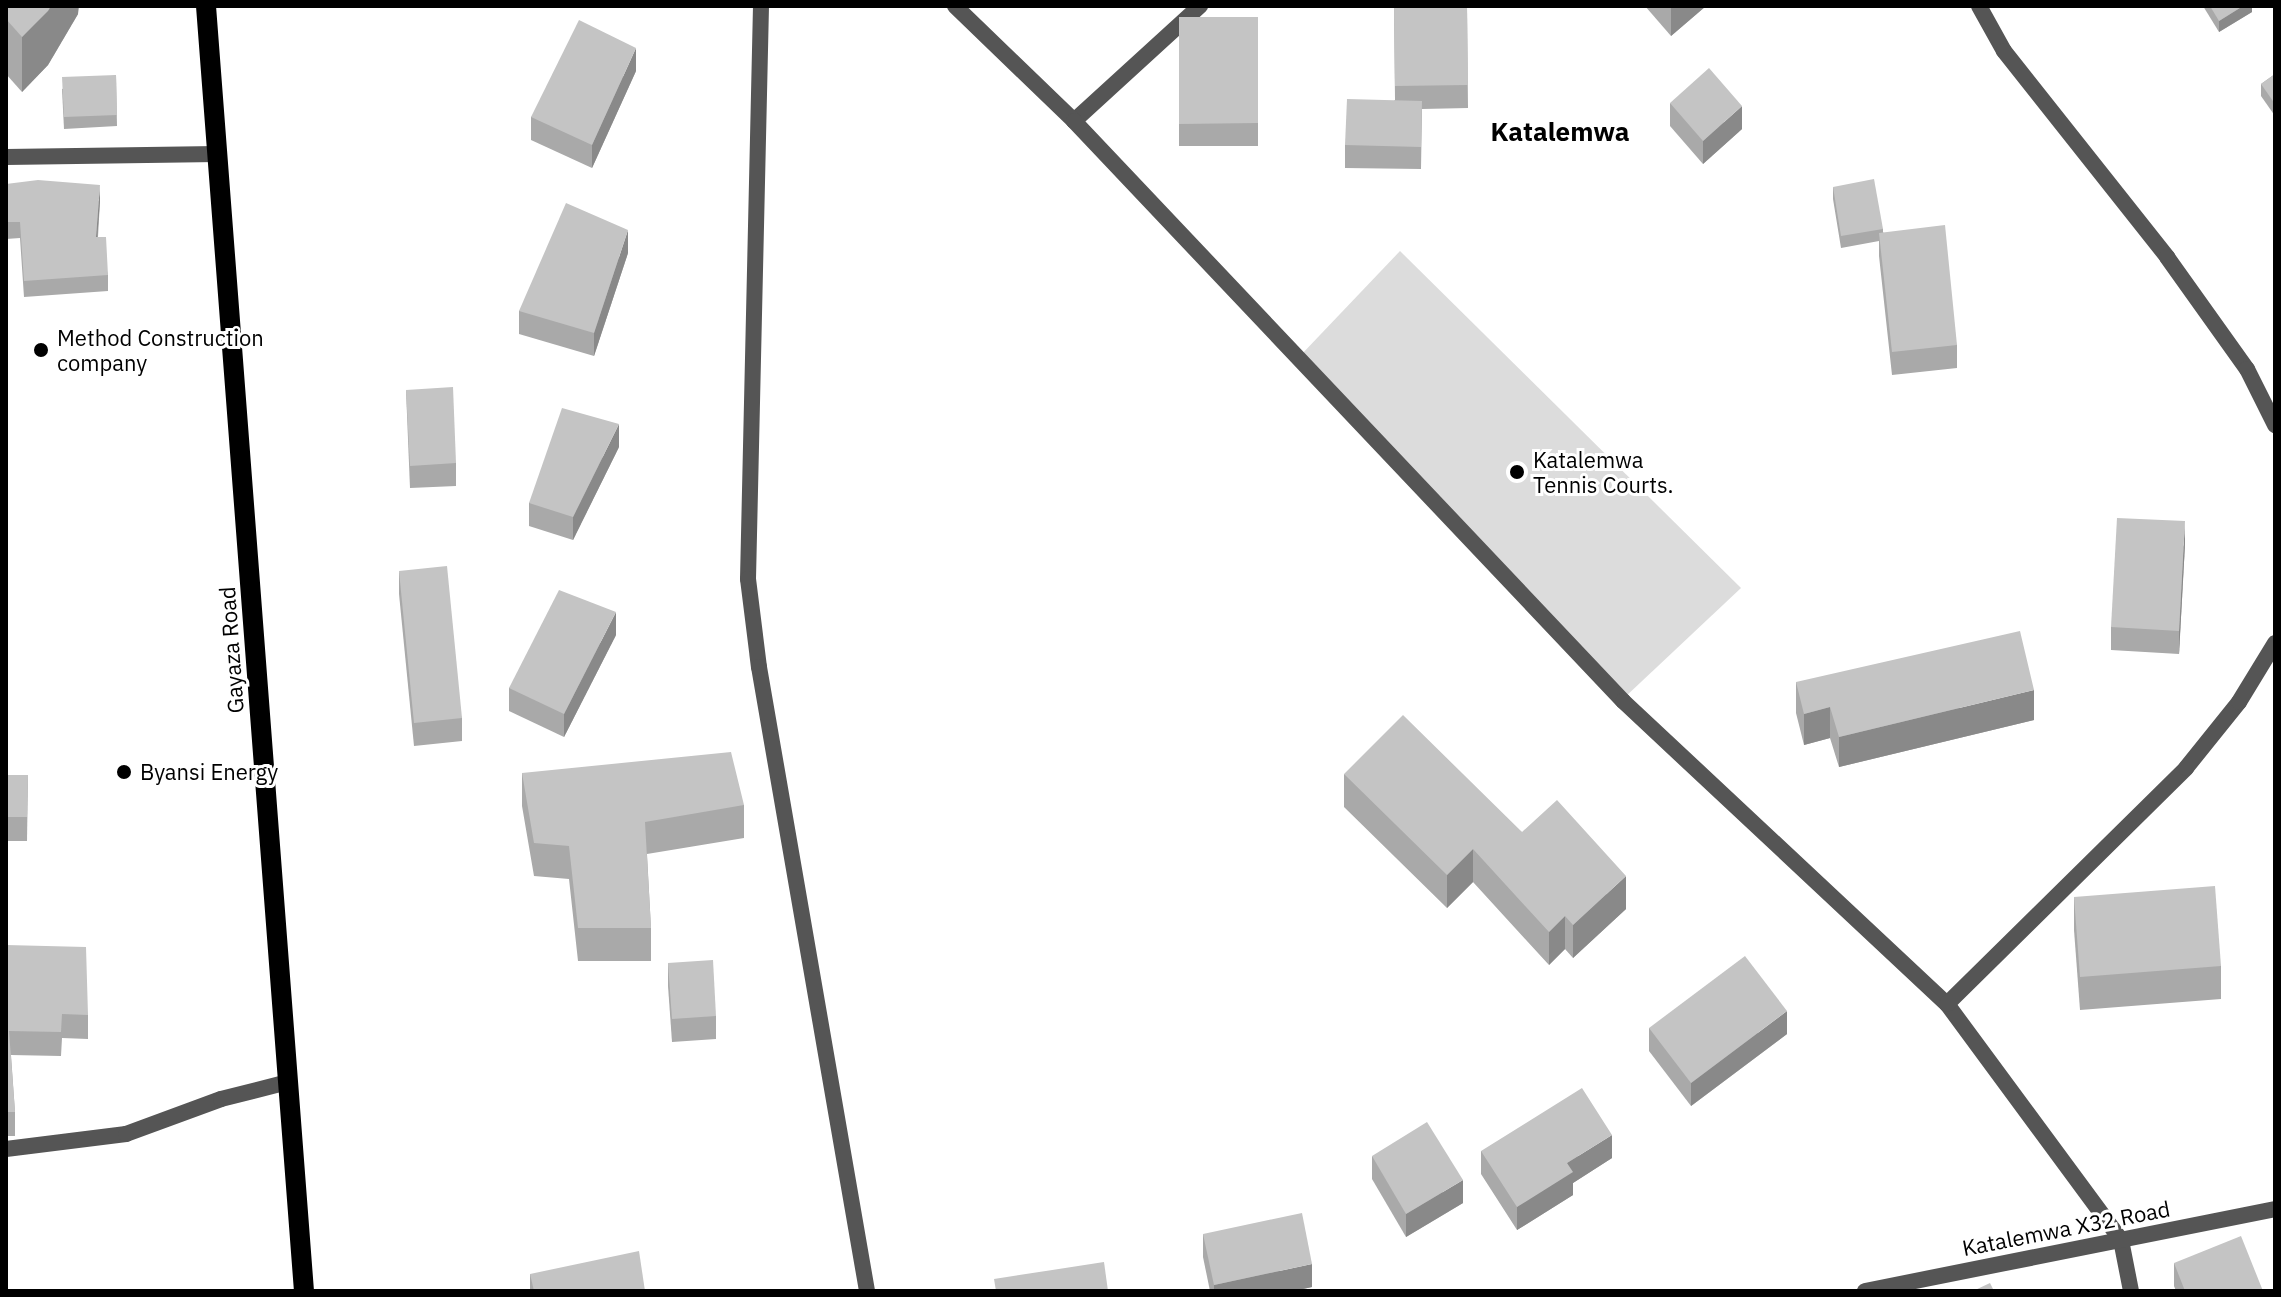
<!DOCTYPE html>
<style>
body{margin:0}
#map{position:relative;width:2281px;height:1297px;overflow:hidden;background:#fff;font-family:"IBM Plex Sans",sans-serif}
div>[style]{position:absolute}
.green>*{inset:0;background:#dcdcdc}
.lane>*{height:16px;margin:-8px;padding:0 8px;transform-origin:8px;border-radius:8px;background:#555}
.street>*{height:16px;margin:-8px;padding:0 8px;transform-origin:8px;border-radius:8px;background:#555}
.primary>*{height:20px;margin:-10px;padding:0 10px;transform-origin:10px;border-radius:10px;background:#000}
.wall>*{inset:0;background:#a9a9a9}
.shaded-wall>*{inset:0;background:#898989}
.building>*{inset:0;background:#c4c4c4}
.dots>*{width:22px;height:22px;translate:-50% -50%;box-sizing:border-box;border:4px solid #fff;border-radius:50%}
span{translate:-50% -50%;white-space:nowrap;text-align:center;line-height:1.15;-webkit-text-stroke:6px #fff;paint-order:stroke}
.poi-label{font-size:22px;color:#000}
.left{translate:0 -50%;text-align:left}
.street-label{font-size:22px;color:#000}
.quarter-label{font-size:26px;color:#000;font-weight:700}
.frame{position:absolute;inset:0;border:8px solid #000;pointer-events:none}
</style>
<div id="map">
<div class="green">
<i style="clip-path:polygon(1400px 251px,1741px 588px,1624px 698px,1300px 356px)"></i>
</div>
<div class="lane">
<i style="left:1074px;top:121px;width:171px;rotate:-42.4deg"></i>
</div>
<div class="street">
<i style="left:761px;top:6px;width:573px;rotate:91.3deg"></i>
<i style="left:748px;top:579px;width:89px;rotate:82.9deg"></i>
<i style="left:759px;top:667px;width:633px;rotate:80.18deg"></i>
<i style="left:955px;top:6px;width:165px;rotate:44deg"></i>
<i style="left:1074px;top:121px;width:799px;rotate:46.57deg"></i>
<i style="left:1623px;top:701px;width:444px;rotate:43.1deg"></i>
<i style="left:1947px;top:1004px;width:293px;rotate:53.6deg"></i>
<i style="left:2121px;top:1240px;width:52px;rotate:78.9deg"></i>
<i style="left:1979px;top:6px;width:51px;rotate:60.9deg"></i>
<i style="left:2004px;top:51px;width:263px;rotate:51.6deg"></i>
<i style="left:2167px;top:257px;width:138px;rotate:54.5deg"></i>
<i style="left:2247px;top:369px;width:63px;rotate:63.4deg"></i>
<i style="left:6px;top:157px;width:211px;rotate:-0.8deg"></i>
<i style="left:1947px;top:1004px;width:336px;rotate:-44.6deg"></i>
<i style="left:2186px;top:768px;width:85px;rotate:-51.2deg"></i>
<i style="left:2239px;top:702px;width:69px;rotate:-58.6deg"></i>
<i style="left:6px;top:1149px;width:121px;rotate:-7.1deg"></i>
<i style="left:126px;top:1134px;width:101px;rotate:-20.2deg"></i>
<i style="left:221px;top:1099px;width:69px;rotate:-14.2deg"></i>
<i style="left:1865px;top:1291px;width:418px;rotate:-11.3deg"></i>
</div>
<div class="primary">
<i style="left:206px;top:6px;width:1289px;rotate:85.64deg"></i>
</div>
<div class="wall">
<i style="clip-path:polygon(6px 6px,78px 14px,48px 65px,22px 92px,6px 74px)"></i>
<i style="clip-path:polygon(1394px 6px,1467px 6px,1468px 108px,1422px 109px,1421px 169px,1345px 168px,1345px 145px,1395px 100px)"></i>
<i style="clip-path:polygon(1645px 6px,1706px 6px,1671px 36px)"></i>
<i style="clip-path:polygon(2203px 6px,2252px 6px,2252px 12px,2219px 32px)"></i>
<i style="clip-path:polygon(1179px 17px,1258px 17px,1258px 146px,1179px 146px)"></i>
<i style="clip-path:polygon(636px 71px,592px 168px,531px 140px,531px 117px)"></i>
<i style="clip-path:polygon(2275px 74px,2275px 116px,2261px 96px,2261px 84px)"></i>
<i style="clip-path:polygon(116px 75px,117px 126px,64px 129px,62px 89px)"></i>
<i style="clip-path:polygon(1670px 103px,1742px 129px,1703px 164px,1670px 126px)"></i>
<i style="clip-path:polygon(6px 184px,100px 201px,98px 237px,108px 275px,108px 291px,24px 297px,20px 238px,6px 239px)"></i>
<i style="clip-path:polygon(1833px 187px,1883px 229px,1883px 232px,1957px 345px,1957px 368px,1892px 375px,1879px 256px,1879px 241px,1841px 248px,1833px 199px)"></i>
<i style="clip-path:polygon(628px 253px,594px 356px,519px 334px,519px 311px)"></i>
<i style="clip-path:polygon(406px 390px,456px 463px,456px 486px,410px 488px)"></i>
<i style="clip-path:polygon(619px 447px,573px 540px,529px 526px,529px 503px)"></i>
<i style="clip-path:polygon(2185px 544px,2179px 654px,2111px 650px,2111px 627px)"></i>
<i style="clip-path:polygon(399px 571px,462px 718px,462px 741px,414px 746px,399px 594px)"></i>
<i style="clip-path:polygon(616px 635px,564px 737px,509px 711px,509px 688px)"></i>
<i style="clip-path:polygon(1796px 682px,2034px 720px,1839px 767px,1830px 738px,1804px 745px,1796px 713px)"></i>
<i style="clip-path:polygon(522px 773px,744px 805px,744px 838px,647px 854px,651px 928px,651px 961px,578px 961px,569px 879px,534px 876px,522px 806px)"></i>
<i style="clip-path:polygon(1344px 774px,1522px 832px,1626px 909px,1573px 958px,1565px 949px,1549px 965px,1473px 882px,1447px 908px,1344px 807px)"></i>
<i style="clip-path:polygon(6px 775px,28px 775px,27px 841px,6px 841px)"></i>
<i style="clip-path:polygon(2074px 897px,2221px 966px,2221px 999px,2080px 1010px,2074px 930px)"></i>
<i style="clip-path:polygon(6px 945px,88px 1015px,88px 1039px,62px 1038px,61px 1056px,11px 1055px,15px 1112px,15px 1136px,6px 1136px)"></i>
<i style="clip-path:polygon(668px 963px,716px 1016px,716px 1039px,672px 1042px,668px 986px)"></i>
<i style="clip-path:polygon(1649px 1028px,1787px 1034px,1691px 1106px,1649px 1051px)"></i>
<i style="clip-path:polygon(1481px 1151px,1612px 1158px,1573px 1183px,1573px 1195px,1517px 1230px,1481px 1174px)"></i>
<i style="clip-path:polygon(1372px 1156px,1463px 1203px,1406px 1237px,1372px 1179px)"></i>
<i style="clip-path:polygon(1203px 1234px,1312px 1287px,1294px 1291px,1210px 1291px,1203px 1257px)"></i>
<i style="clip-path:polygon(2174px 1263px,2263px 1291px,2176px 1291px,2174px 1286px)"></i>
<i style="clip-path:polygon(530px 1274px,645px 1291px,530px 1291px)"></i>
</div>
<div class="shaded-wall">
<i style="clip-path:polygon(51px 6px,79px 6px,78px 14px,48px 65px,22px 92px,22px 37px)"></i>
<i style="clip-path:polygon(1671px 6px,1706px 6px,1671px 36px)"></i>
<i style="clip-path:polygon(2243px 6px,2252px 6px,2252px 12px,2219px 32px,2219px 21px)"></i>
<i style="clip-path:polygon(636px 48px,636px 71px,592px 168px,592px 145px)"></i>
<i style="clip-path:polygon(1742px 106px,1742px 129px,1703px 164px,1703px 141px)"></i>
<i style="clip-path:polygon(100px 185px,100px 201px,96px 253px,96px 237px)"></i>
<i style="clip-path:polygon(628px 230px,628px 253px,594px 356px,594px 333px)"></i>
<i style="clip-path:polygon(619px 424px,619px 447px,573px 540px,573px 517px)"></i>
<i style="clip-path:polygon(2185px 521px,2185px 544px,2179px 654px,2179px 631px)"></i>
<i style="clip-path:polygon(616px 612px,616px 635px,564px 737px,564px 714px)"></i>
<i style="clip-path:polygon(2034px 690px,2034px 720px,1839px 767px,1839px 737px)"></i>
<i style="clip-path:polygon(1830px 707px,1830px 738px,1804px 745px,1804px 714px)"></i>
<i style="clip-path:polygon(1473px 849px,1473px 882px,1447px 908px,1447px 875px)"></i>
<i style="clip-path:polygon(1626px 876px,1626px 909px,1573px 958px,1573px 925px)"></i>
<i style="clip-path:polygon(1565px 916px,1565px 949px,1549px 965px,1549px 932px)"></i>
<i style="clip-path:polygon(1787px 1011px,1787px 1034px,1691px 1106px,1691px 1083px)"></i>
<i style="clip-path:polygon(1612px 1135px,1612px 1158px,1573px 1183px,1573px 1195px,1517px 1230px,1517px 1207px,1567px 1163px)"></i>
<i style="clip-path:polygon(1463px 1180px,1463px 1203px,1406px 1237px,1406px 1214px)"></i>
<i style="clip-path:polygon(1312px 1264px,1312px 1287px,1294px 1291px,1214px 1291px,1214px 1285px)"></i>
</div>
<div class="building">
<i style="clip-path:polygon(6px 6px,51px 6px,48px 11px,22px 37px,6px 19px)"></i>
<i style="clip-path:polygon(1394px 6px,1467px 6px,1468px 85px,1395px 86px)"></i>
<i style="clip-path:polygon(2210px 6px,2243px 6px,2219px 21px)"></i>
<i style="clip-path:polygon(1179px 17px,1258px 17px,1258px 123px,1179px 124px)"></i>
<i style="clip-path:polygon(579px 20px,636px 48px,592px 145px,531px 117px)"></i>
<i style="clip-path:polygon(1709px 68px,1742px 106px,1703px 141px,1670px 103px)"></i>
<i style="clip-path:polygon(2275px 74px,2275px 104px,2261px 84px)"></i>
<i style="clip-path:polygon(116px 75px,117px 115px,64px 117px,62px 77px)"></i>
<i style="clip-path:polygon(1347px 99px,1422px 101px,1421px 147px,1345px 145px)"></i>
<i style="clip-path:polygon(1874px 179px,1883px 229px,1841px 236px,1833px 187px)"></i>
<i style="clip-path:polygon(38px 180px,100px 185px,96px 237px,106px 237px,108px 275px,24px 281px,20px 222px,6px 222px,6px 184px)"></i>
<i style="clip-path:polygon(566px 203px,628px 230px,594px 333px,519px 311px)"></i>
<i style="clip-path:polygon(1945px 225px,1957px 345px,1892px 352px,1879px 233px)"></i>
<i style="clip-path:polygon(453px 387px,456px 463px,410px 466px,406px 390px)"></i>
<i style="clip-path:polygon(562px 408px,619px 424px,573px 517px,529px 503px)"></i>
<i style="clip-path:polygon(2117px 518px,2185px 521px,2179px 631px,2111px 627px)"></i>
<i style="clip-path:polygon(447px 566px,462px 718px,414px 723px,399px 571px)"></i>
<i style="clip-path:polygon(559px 590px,616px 612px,564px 714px,509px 688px)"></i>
<i style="clip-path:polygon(2020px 631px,2034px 690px,1839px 737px,1830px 707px,1804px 714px,1796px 682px)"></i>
<i style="clip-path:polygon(1403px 715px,1522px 832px,1557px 800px,1626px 876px,1573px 925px,1565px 916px,1549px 932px,1473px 849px,1447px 875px,1344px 774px)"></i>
<i style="clip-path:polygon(731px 752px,744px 805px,645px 822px,651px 928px,578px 928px,569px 846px,534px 843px,522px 773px)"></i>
<i style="clip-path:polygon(6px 775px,28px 775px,27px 817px,6px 817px)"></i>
<i style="clip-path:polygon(2215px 886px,2221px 966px,2080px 977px,2074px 897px)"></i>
<i style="clip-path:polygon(6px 945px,86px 947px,88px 1015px,62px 1014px,61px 1032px,9px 1031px,15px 1112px,6px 1112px)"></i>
<i style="clip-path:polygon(1745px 956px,1787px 1011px,1691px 1083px,1649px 1028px)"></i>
<i style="clip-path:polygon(713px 960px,716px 1016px,672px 1019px,668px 963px)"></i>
<i style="clip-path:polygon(1582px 1088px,1612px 1135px,1567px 1163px,1573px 1172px,1517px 1207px,1481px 1151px)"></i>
<i style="clip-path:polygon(1427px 1122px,1463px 1180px,1406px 1214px,1372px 1156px)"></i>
<i style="clip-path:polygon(1302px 1213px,1312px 1264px,1214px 1285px,1203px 1234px)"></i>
<i style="clip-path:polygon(2241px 1236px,2263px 1291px,2185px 1291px,2174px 1263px)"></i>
<i style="clip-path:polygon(639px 1251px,645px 1291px,534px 1291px,530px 1274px)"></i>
<i style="clip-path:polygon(1104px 1262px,1108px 1291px,996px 1291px,994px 1279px)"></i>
<i style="clip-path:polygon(1990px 1283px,1994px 1291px,1973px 1291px)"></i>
</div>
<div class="dots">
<i style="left:41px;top:350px;background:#000"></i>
<i style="left:1517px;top:472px;background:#000"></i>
<i style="left:124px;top:772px;background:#000"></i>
</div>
<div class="poi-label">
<span class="left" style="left:57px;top:350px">Method Construction<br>company</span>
<span class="left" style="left:1533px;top:472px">Katalemwa<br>Tennis Courts.</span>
<span class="left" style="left:140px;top:772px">Byansi Energy</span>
</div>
<div class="street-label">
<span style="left:231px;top:650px;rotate:-94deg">Gayaza Road</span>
<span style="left:2066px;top:1228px;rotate:-11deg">Katalemwa X32 Road</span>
</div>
<div class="quarter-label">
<span style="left:1560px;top:132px">Katalemwa</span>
</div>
<div class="frame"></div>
</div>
